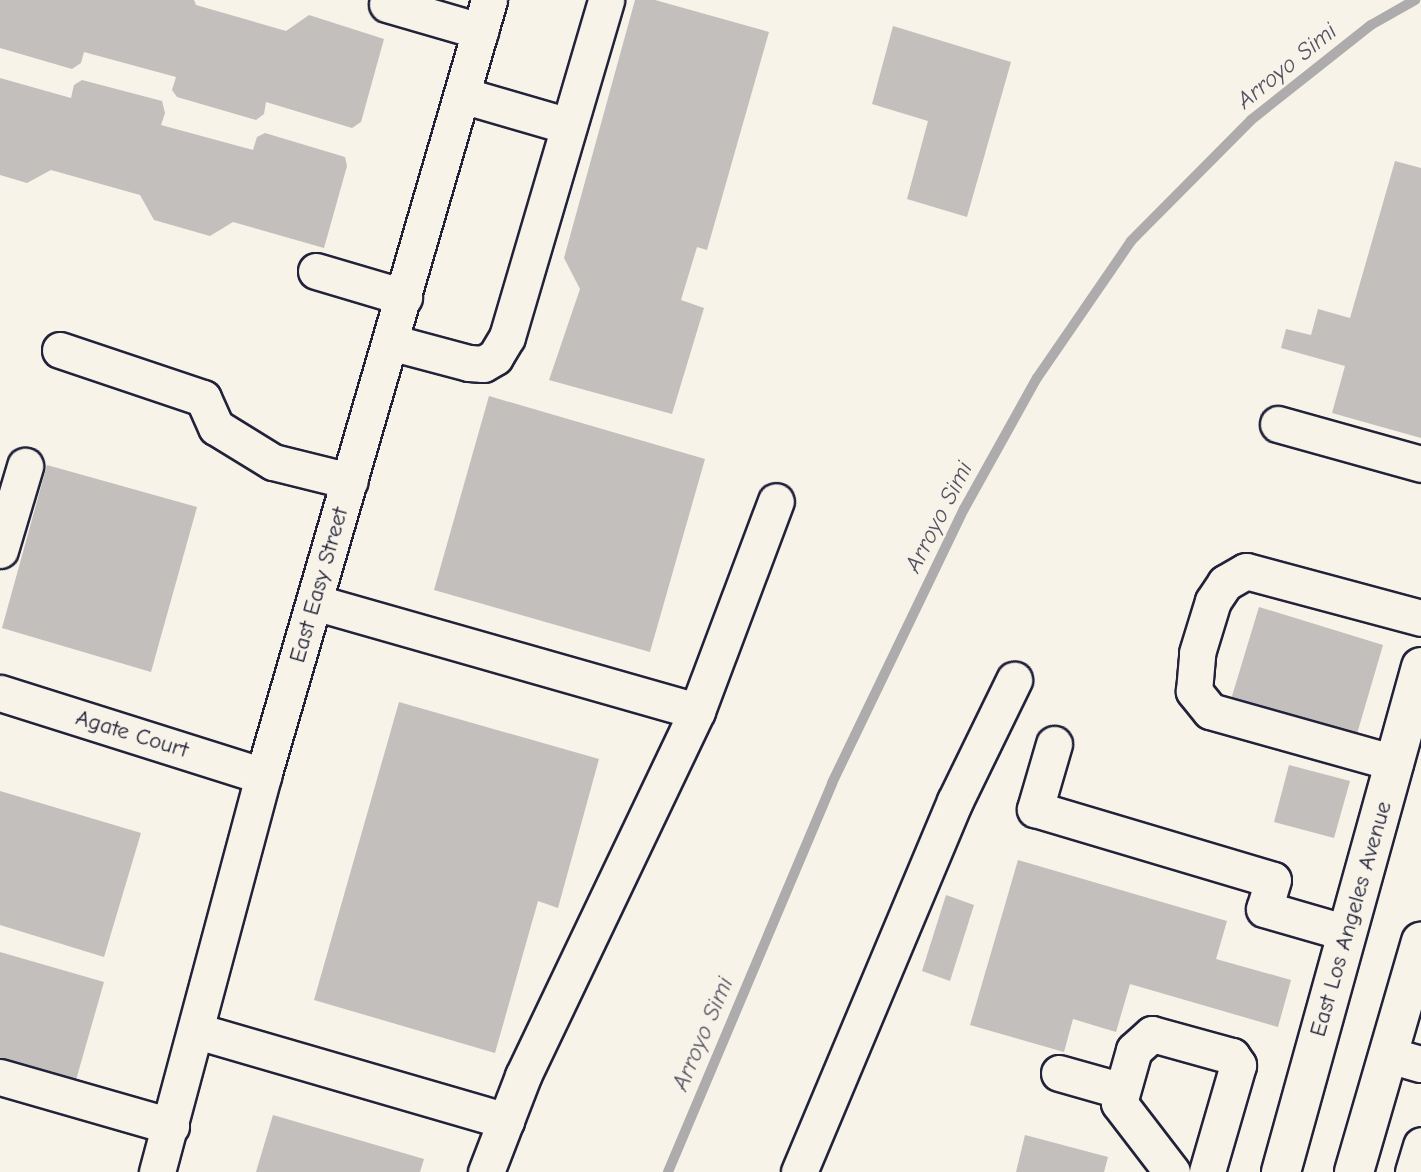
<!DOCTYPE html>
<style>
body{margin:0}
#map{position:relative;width:1421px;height:1172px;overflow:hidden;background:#f7f3e8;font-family:"Comic Neue",sans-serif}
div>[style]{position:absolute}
.stream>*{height:10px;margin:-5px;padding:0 5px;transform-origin:5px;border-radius:5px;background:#aeabad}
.building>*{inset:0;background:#c2bfbd}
.roads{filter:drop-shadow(2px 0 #22223b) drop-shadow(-2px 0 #22223b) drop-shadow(0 2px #22223b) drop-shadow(0 -2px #22223b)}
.minor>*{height:35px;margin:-17.5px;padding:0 17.5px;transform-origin:17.5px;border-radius:17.5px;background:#f7f3e8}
.major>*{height:38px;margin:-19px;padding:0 19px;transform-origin:19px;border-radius:19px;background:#f7f3e8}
span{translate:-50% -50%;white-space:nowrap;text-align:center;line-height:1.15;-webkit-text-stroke:5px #f7f3e8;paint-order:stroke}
.street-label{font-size:23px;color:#22223b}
.water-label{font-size:24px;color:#535263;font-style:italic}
</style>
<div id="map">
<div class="stream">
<i style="left:668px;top:1172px;width:422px;rotate:-67.1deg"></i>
<i style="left:832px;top:783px;width:304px;rotate:-64.3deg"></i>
<i style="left:964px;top:509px;width:150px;rotate:-60.9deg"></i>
<i style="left:1037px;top:378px;width:166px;rotate:-55.5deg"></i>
<i style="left:1131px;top:241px;width:170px;rotate:-45.2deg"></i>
<i style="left:1251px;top:120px;width:153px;rotate:-38.4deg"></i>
<i style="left:1371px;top:25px;width:51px;rotate:-29.6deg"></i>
</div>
<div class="building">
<i style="clip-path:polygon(0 0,194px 0,196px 5px,286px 31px,309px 15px,384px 39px,361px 122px,352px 128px,266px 102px,264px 114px,256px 120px,177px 97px,172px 90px,176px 77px,84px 52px,81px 63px,72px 69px,0 48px)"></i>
<i style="clip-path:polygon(635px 0,655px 0,769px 32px,707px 250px,697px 247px,681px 300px,704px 308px,672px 414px,549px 380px,580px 289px,564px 258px)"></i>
<i style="clip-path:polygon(893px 26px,1011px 62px,967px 217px,907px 199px,928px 121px,872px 104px)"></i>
<i style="clip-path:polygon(0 78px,71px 98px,74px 85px,82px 80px,162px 101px,165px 113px,161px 125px,253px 150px,257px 137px,265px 133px,345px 157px,347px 166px,324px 248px,233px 222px,210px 236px,154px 220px,140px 195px,51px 170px,27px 183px,0 175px)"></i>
<i style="clip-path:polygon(1395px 161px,1421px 168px,1421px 438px,1332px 413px,1345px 366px,1281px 348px,1286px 329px,1311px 335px,1318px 309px,1350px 318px)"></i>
<i style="clip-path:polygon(489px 396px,705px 459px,650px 652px,434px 590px)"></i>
<i style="clip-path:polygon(47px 465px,197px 507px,151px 672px,2px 628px)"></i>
<i style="clip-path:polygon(1259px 607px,1383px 645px,1354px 744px,1229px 706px)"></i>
<i style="clip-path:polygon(399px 702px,599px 759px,558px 908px,538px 901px,495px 1053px,314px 1000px)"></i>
<i style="clip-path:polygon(1289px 765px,1350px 781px,1334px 838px,1274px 822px)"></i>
<i style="clip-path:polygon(0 791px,141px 833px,104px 957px,0 925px)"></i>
<i style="clip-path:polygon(1018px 860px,1227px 921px,1216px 959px,1291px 980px,1278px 1027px,1130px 984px,1116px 1032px,1073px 1019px,1064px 1052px,970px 1025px)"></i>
<i style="clip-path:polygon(946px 895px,974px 905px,950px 981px,922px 971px)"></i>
<i style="clip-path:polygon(0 952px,104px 982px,76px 1080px,0 1058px)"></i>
<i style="clip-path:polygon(273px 1115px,424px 1159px,420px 1172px,256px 1172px)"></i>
<i style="clip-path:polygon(1025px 1135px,1108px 1157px,1104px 1172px,1016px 1172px)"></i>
</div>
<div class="roads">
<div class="minor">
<i style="left:387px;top:4px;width:97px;rotate:16.2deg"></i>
<i style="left:462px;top:95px;width:111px;rotate:16.2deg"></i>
<i style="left:316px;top:271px;width:92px;rotate:16.5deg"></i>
<i style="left:390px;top:342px;width:82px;rotate:14.9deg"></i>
<i style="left:469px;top:363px;width:14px;rotate:4deg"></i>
<i style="left:483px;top:364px;width:14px;rotate:-30deg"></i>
<i style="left:495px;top:357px;width:23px;rotate:-59deg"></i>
<i style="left:507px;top:337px;width:351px;rotate:-73.6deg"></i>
<i style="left:60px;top:350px;width:151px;rotate:18.6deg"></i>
<i style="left:203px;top:398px;width:32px;rotate:66deg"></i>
<i style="left:216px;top:427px;width:67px;rotate:31.6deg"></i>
<i style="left:273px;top:462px;width:79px;rotate:13.9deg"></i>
<i style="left:1278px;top:424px;width:148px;rotate:15.6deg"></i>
<i style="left:0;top:550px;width:88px;rotate:-73.4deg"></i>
<i style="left:314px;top:602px;width:398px;rotate:15.9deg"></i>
<i style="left:697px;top:711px;width:224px;rotate:-69.4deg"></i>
<i style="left:0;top:693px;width:276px;rotate:17.5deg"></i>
<i style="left:1054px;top:744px;width:68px;rotate:106.3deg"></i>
<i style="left:1035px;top:809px;width:248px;rotate:16.6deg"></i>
<i style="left:1273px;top:880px;width:30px;rotate:107deg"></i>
<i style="left:1264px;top:909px;width:86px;rotate:16.1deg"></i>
<i style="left:1395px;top:763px;width:192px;rotate:-164.3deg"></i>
<i style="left:1210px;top:711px;width:26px;rotate:-129deg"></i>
<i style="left:1194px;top:691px;width:38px;rotate:-85deg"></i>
<i style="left:1197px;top:653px;width:54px;rotate:-72.9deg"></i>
<i style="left:1213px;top:601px;width:22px;rotate:-56deg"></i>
<i style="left:1225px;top:583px;width:24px;rotate:-30deg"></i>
<i style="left:1246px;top:571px;width:181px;rotate:15deg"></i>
<i style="left:197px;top:1031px;width:322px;rotate:16.2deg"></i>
<i style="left:1389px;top:1055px;width:33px;rotate:16deg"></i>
<i style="left:1059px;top:1073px;width:62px;rotate:15.8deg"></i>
<i style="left:0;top:1077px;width:178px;rotate:16deg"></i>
<i style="left:157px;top:1172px;width:410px;rotate:-75deg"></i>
<i style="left:263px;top:776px;width:808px;rotate:-73.76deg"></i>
<i style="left:486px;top:1172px;width:103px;rotate:-68.9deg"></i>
<i style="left:523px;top:1076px;width:404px;rotate:-64.5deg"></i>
<i style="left:799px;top:1172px;width:402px;rotate:-67.2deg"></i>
<i style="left:955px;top:801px;width:135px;rotate:-64deg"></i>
<i style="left:1172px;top:1172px;width:87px;rotate:-127.5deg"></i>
<i style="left:1119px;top:1103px;width:55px;rotate:-74.2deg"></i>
<i style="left:1134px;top:1050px;width:24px;rotate:-42deg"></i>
<i style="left:1152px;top:1034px;width:83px;rotate:15.4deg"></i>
<i style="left:1232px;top:1056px;width:11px;rotate:56deg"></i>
<i style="left:1238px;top:1065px;width:111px;rotate:106.2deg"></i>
<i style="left:1413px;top:1172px;width:28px;rotate:-73deg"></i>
</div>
<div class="major">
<i style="left:1281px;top:1172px;width:524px;rotate:-74.51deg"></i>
<i style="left:1354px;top:1172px;width:240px;rotate:-73.8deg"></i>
</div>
</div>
<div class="street-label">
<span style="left:319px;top:585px;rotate:-74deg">East Easy Street</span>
<span style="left:132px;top:734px;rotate:17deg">Agate Court</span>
<span style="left:1351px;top:919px;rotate:-74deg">East Los Angeles Avenue</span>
</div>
<div class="water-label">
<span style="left:1287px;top:66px;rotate:-39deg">Arroyo Simi</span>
<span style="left:939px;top:517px;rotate:-63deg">Arroyo Simi</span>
<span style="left:703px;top:1034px;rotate:-67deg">Arroyo Simi</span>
</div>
</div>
